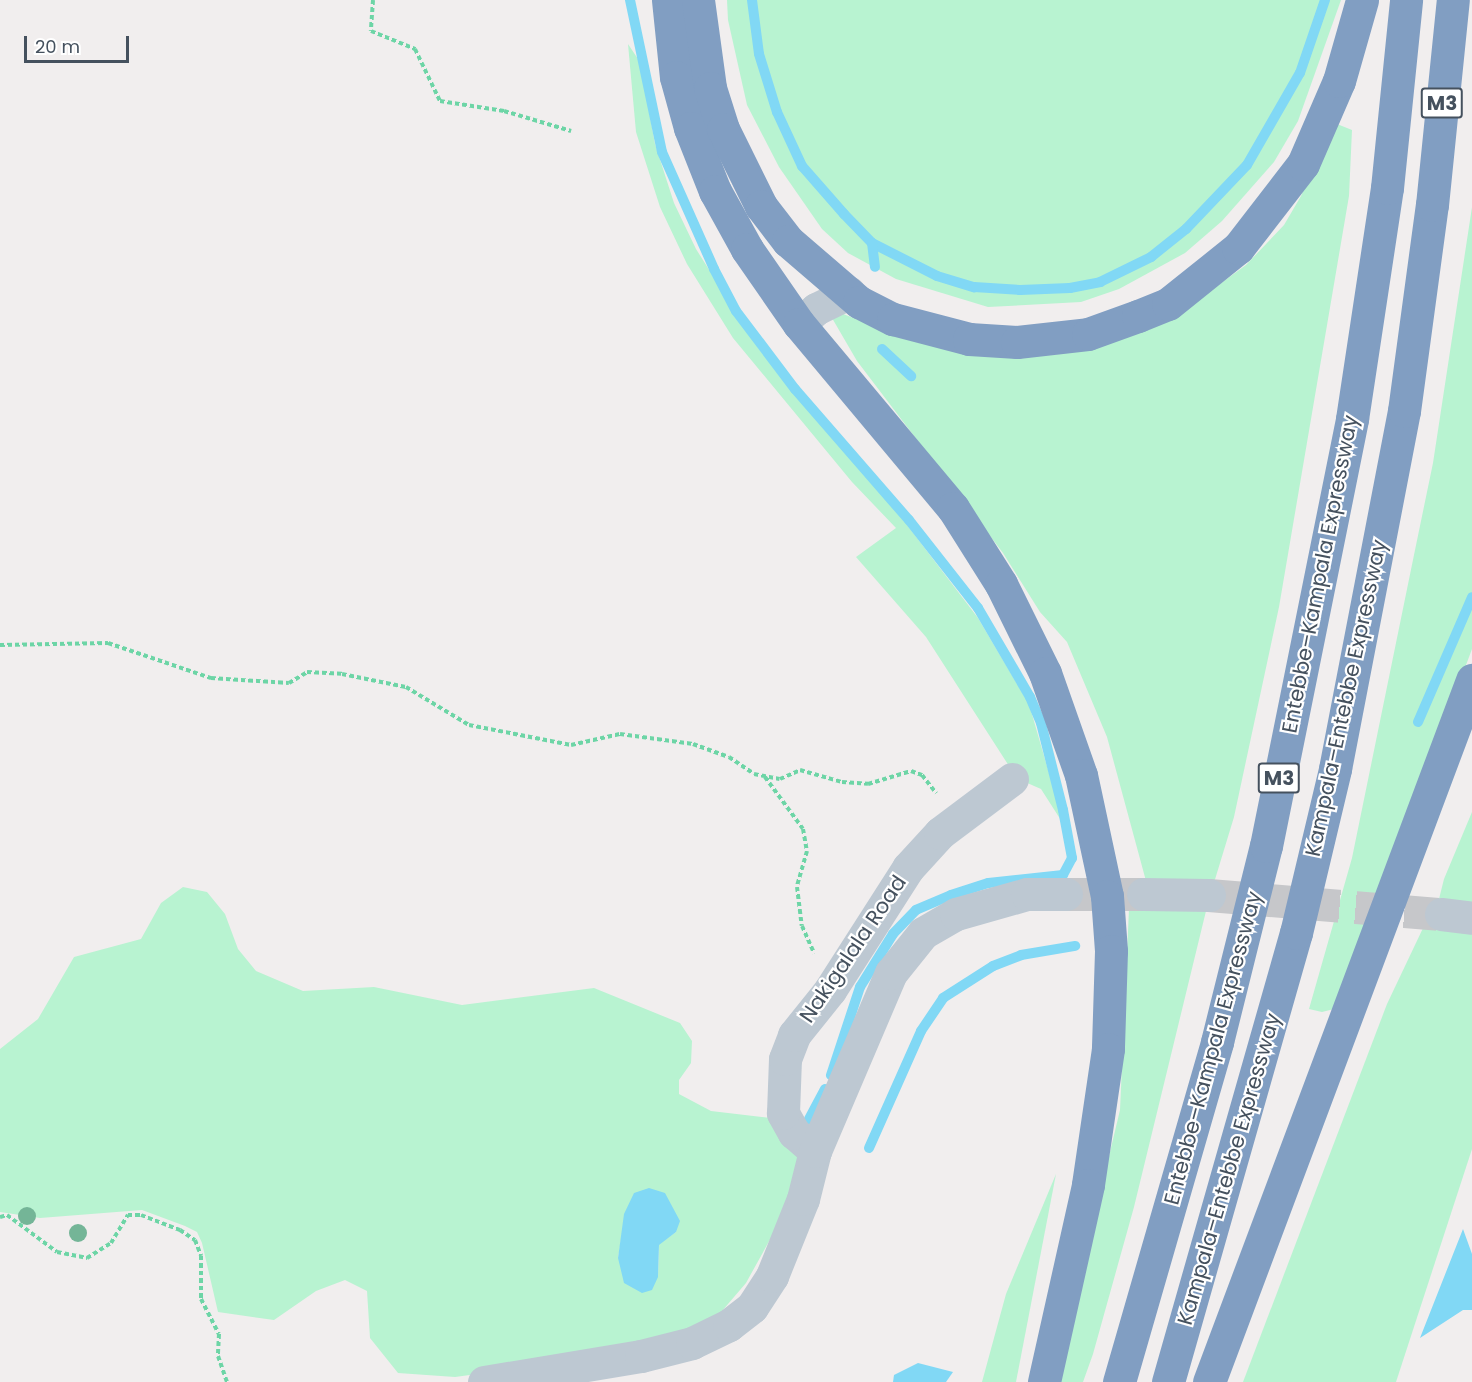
<!DOCTYPE html>
<meta charset="utf-8">
<style>
body{margin:0}
#map{position:relative;width:1472px;height:1382px;overflow:hidden;background:#f1eeee;font-family:Poppins,sans-serif}
div>[style]{position:absolute}
.green>*{inset:0;background:#b8f3d1}
.water>*{inset:0;background:#81d8f5}
.stream>*{height:10px;margin:-5px;padding:0 5px;transform-origin:5px;border-radius:5px;background:#81d8f5}
.minor-tunnel>*{height:33px;margin-top:-16.5px;transform-origin:0;background:repeating-linear-gradient(90deg,#c6c7ca 0 33px,transparent 0 49px)}
.path>*{height:4px;margin-top:-2px;transform-origin:0;background:repeating-linear-gradient(90deg,#6dd5a6 0 4.5px,transparent 0 7.5px)}
.minor>*{height:33px;margin:-16.5px;padding:0 16.5px;transform-origin:16.5px;border-radius:16.5px;background:#bdc8d2}
.highway>*{height:33px;margin:-16.5px;padding:0 16.5px;transform-origin:16.5px;border-radius:16.5px;background:#819ec2}
.trees>*{width:18px;height:18px;margin:-9px;border-radius:50%;background:#74b597}
span{translate:-50% -50%;white-space:nowrap;text-align:center;line-height:1.15;-webkit-text-stroke:4.5px #fff;paint-order:stroke}
.shield-label span{padding:2px 4px;background:#fff;border:2px solid;border-radius:4px;-webkit-text-stroke-width:0}
.shield-label{font-size:20px;color:#45515e;font-weight:700}
.street-label{font-size:21px;color:#45515e}
.scale{position:absolute;left:24px;top:36px;width:105px;height:27px;box-sizing:border-box;border:3px solid #45515e;border-top:0;padding-left:8px;font-size:18px;line-height:21px;white-space:nowrap;color:#45515e;-webkit-text-stroke:4px #fff;paint-order:stroke}
</style>
<div id="map">
<div class="green">
<i style="clip-path:polygon(727px 0,1341px 0,1298px 121px,1274px 162px,1222px 221px,1185px 253px,1119px 289px,1081px 302px,988px 307px,896px 279px,848px 253px,822px 229px,779px 167px,747px 105px,728px 20px)"></i>
<i style="clip-path:polygon(628px 44px,640px 62px,655px 144px,674px 203px,696px 249px,759px 349px,904px 521px,978px 618px,1029px 704px,1064px 825px,1041px 789px,1025px 782px,1009px 766px,926px 637px,856px 557px,896px 528px,852px 482px,733px 338px,687px 264px,660px 207px,636px 132px)"></i>
<i style="clip-path:polygon(1332px 122px,1352px 130px,1349px 196px,1279px 607px,1234px 817px,1213px 886px,1146px 881px,1107px 737px,1067px 642px,1040px 612px,1003px 553px,857px 361px,832px 318px,833px 310px,869px 324px,1009px 356px,1053px 355px,1105px 344px,1206px 294px,1246px 265px,1284px 225px,1301px 196px)"></i>
<i style="clip-path:polygon(1472px 207px,1472px 649px,1338px 1008px,1322px 1012px,1309px 1009px,1352px 858px,1415px 550px,1433px 463px)"></i>
<i style="clip-path:polygon(1472px 812px,1472px 905px,1438px 903px,1444px 879px)"></i>
<i style="clip-path:polygon(evenodd,183px 887px,207px 892px,225px 914px,238px 949px,256px 971px,303px 991px,374px 987px,462px 1005px,594px 988px,680px 1023px,692px 1041px,691px 1063px,679px 1080px,679px 1094px,711px 1111px,771px 1118px,797px 1151px,797px 1177px,778px 1225px,746px 1283px,722px 1311px,704px 1325px,559px 1363px,455px 1377px,398px 1373px,370px 1338px,367px 1291px,345px 1280px,316px 1291px,274px 1320px,218px 1312px,202px 1243px,197px 1232px,185px 1226px,142px 1210px,40px 1218px,0 1212px,0 1049px,38px 1019px,74px 957px,141px 939px,161px 903px,183px 887px,676px 1232px,659px 1244px,658px 1277px,618px 1258px,622px 1234px,676px 1232px)"></i>
<i style="clip-path:polygon(1129px 909px,1206px 911px,1134px 1207px,1093px 1354px,1083px 1382px,1055px 1382px,1120px 1110px)"></i>
<i style="clip-path:polygon(1424px 926px,1472px 933px,1472px 1149px,1396px 1382px,1243px 1382px,1387px 1004px)"></i>
<i style="clip-path:polygon(1056px 1174px,1016px 1382px,982px 1382px,1006px 1294px)"></i>
</div>
<div class="water">
<i style="clip-path:polygon(649px 1188px,665px 1193px,680px 1221px,676px 1232px,659px 1245px,658px 1277px,652px 1290px,642px 1293px,624px 1283px,618px 1258px,624px 1214px,634px 1193px)"></i>
<i style="clip-path:polygon(1463px 1229px,1472px 1254px,1472px 1310px,1463px 1310px,1420px 1338px)"></i>
<i style="clip-path:polygon(918px 1363px,953px 1372px,946px 1382px,893px 1382px,894px 1375px)"></i>
</div>
<div class="stream">
<i style="left:630px;top:0;width:155px;rotate:78.1deg"></i>
<i style="left:662px;top:152px;width:128px;rotate:66deg"></i>
<i style="left:714px;top:269px;width:47px;rotate:62.4deg"></i>
<i style="left:736px;top:311px;width:98px;rotate:52.9deg"></i>
<i style="left:795px;top:389px;width:174px;rotate:49deg"></i>
<i style="left:909px;top:520px;width:112px;rotate:51.9deg"></i>
<i style="left:978px;top:608px;width:103px;rotate:59.7deg"></i>
<i style="left:1030px;top:697px;width:28px;rotate:67deg"></i>
<i style="left:1041px;top:723px;width:90px;rotate:75.8deg"></i>
<i style="left:1063px;top:810px;width:49px;rotate:79.4deg"></i>
<i style="left:1072px;top:858px;width:19px;rotate:118deg"></i>
<i style="left:1063px;top:875px;width:75px;rotate:173.9deg"></i>
<i style="left:988px;top:883px;width:39px;rotate:162deg"></i>
<i style="left:951px;top:895px;width:38px;rotate:157deg"></i>
<i style="left:916px;top:910px;width:33px;rotate:134deg"></i>
<i style="left:893px;top:934px;width:62px;rotate:121.9deg"></i>
<i style="left:860px;top:987px;width:93px;rotate:108.2deg"></i>
<i style="left:752px;top:0;width:54px;rotate:82.6deg"></i>
<i style="left:759px;top:54px;width:61px;rotate:72.8deg"></i>
<i style="left:777px;top:112px;width:60px;rotate:65.2deg"></i>
<i style="left:802px;top:166px;width:64px;rotate:48.8deg"></i>
<i style="left:844px;top:214px;width:40px;rotate:46deg"></i>
<i style="left:872px;top:243px;width:73px;rotate:26.9deg"></i>
<i style="left:937px;top:276px;width:39px;rotate:17deg"></i>
<i style="left:974px;top:287px;width:46px;rotate:3.7deg"></i>
<i style="left:1020px;top:290px;width:50px;rotate:-2.3deg"></i>
<i style="left:1070px;top:288px;width:31px;rotate:-11deg"></i>
<i style="left:1100px;top:282px;width:57px;rotate:-26.1deg"></i>
<i style="left:1151px;top:257px;width:45px;rotate:-38.7deg"></i>
<i style="left:1186px;top:229px;width:88px;rotate:-46.4deg"></i>
<i style="left:1247px;top:165px;width:106px;rotate:-60.1deg"></i>
<i style="left:1300px;top:73px;width:77px;rotate:-71.1deg"></i>
<i style="left:872px;top:243px;width:24px;rotate:83deg"></i>
<i style="left:882px;top:349px;width:40px;rotate:43deg"></i>
<i style="left:1418px;top:722px;width:136px;rotate:-66.6deg"></i>
<i style="left:809px;top:1119px;width:34px;rotate:-62deg"></i>
<i style="left:869px;top:1148px;width:128px;rotate:-66deg"></i>
<i style="left:921px;top:1031px;width:40px;rotate:-56deg"></i>
<i style="left:943px;top:998px;width:59px;rotate:-32.6deg"></i>
<i style="left:993px;top:966px;width:30px;rotate:-21deg"></i>
<i style="left:1021px;top:955px;width:55px;rotate:-9.5deg"></i>
</div>
<div class="minor-tunnel">
<i style="left:1066px;top:894px;width:77px"></i>
<i style="left:1209px;top:895px;width:233px;rotate:4.7deg"></i>
</div>
<div class="path">
<i style="left:373px;top:0;width:31px;rotate:94deg"></i>
<i style="left:371px;top:31px;width:48px;rotate:22.2deg"></i>
<i style="left:415px;top:49px;width:58px;rotate:64.3deg"></i>
<i style="left:440px;top:101px;width:65px;rotate:8.9deg"></i>
<i style="left:504px;top:111px;width:70px;rotate:16.6deg"></i>
<i style="left:0;top:645px;width:108px;rotate:-1.1deg"></i>
<i style="left:108px;top:643px;width:109px;rotate:18.8deg"></i>
<i style="left:211px;top:678px;width:78px;rotate:3.7deg"></i>
<i style="left:289px;top:683px;width:21px;rotate:-31deg"></i>
<i style="left:307px;top:672px;width:35px;rotate:3deg"></i>
<i style="left:342px;top:674px;width:65px;rotate:11.5deg"></i>
<i style="left:406px;top:687px;width:74px;rotate:31.1deg"></i>
<i style="left:469px;top:725px;width:104px;rotate:11.1deg"></i>
<i style="left:571px;top:745px;width:50px;rotate:-12.7deg"></i>
<i style="left:620px;top:734px;width:74px;rotate:7.8deg"></i>
<i style="left:693px;top:744px;width:38px;rotate:20deg"></i>
<i style="left:729px;top:757px;width:30px;rotate:34deg"></i>
<i style="left:754px;top:774px;width:26px;rotate:11deg"></i>
<i style="left:780px;top:779px;width:22px;rotate:-24deg"></i>
<i style="left:800px;top:770px;width:44px;rotate:15.9deg"></i>
<i style="left:842px;top:782px;width:26px;rotate:4deg"></i>
<i style="left:868px;top:784px;width:45px;rotate:-16.8deg"></i>
<i style="left:911px;top:771px;width:12px;rotate:20deg"></i>
<i style="left:922px;top:775px;width:23px;rotate:52deg"></i>
<i style="left:765px;top:777px;width:64px;rotate:53.8deg"></i>
<i style="left:803px;top:829px;width:22px;rotate:80deg"></i>
<i style="left:807px;top:851px;width:37px;rotate:106deg"></i>
<i style="left:797px;top:887px;width:39px;rotate:83deg"></i>
<i style="left:802px;top:926px;width:30px;rotate:66deg"></i>
<i style="left:0;top:1217px;width:7px;rotate:-16deg"></i>
<i style="left:7px;top:1215px;width:62px;rotate:36.5deg"></i>
<i style="left:57px;top:1252px;width:31px;rotate:11deg"></i>
<i style="left:87px;top:1258px;width:28px;rotate:-32deg"></i>
<i style="left:111px;top:1243px;width:33px;rotate:-59deg"></i>
<i style="left:128px;top:1215px;width:13px"></i>
<i style="left:141px;top:1215px;width:42px;rotate:21deg"></i>
<i style="left:180px;top:1230px;width:18px;rotate:34deg"></i>
<i style="left:195px;top:1240px;width:17px;rotate:69deg"></i>
<i style="left:201px;top:1256px;width:43px;rotate:90deg"></i>
<i style="left:201px;top:1299px;width:39px;rotate:63deg"></i>
<i style="left:219px;top:1334px;width:22px;rotate:93deg"></i>
<i style="left:218px;top:1356px;width:28px;rotate:71deg"></i>
</div>
<div class="minor">
<i style="left:799px;top:324px;width:23px;rotate:-41deg"></i>
<i style="left:816px;top:309px;width:37px;rotate:-26deg"></i>
<i style="left:1143px;top:894px;width:66px;rotate:0.9deg"></i>
<i style="left:1441px;top:914px;width:31px;rotate:7deg"></i>
<i style="left:815px;top:1151px;width:28px;rotate:-139deg"></i>
<i style="left:794px;top:1133px;width:23px;rotate:-119deg"></i>
<i style="left:783px;top:1113px;width:54px;rotate:-87.9deg"></i>
<i style="left:785px;top:1059px;width:26px;rotate:-69deg"></i>
<i style="left:794px;top:1035px;width:58px;rotate:-51.3deg"></i>
<i style="left:830px;top:990px;width:145px;rotate:-57.4deg"></i>
<i style="left:908px;top:868px;width:47px;rotate:-47.6deg"></i>
<i style="left:940px;top:833px;width:90px;rotate:-36.9deg"></i>
<i style="left:484px;top:1382px;width:159px;rotate:-9.4deg"></i>
<i style="left:641px;top:1356px;width:53px;rotate:-14.3deg"></i>
<i style="left:692px;top:1343px;width:41px;rotate:-25.9deg"></i>
<i style="left:729px;top:1325px;width:29px;rotate:-38deg"></i>
<i style="left:752px;top:1307px;width:37px;rotate:-57deg"></i>
<i style="left:772px;top:1276px;width:83px;rotate:-68.1deg"></i>
<i style="left:803px;top:1199px;width:49px;rotate:-76deg"></i>
<i style="left:815px;top:1151px;width:194px;rotate:-66.9deg"></i>
<i style="left:891px;top:973px;width:51px;rotate:-51.3deg"></i>
<i style="left:923px;top:933px;width:38px;rotate:-30deg"></i>
<i style="left:956px;top:914px;width:74px;rotate:-15.7deg"></i>
<i style="left:1027px;top:894px;width:39px"></i>
</div>
<div class="highway">
<i style="left:668px;top:0;width:77px;rotate:84.1deg"></i>
<i style="left:676px;top:77px;width:53px;rotate:74.6deg"></i>
<i style="left:690px;top:128px;width:68px;rotate:68.4deg"></i>
<i style="left:715px;top:191px;width:66px;rotate:61.1deg"></i>
<i style="left:747px;top:249px;width:91px;rotate:55.3deg"></i>
<i style="left:799px;top:324px;width:240px;rotate:50.1deg"></i>
<i style="left:953px;top:508px;width:90px;rotate:57.7deg"></i>
<i style="left:1001px;top:584px;width:99px;rotate:63.7deg"></i>
<i style="left:1045px;top:673px;width:108px;rotate:70.6deg"></i>
<i style="left:1081px;top:775px;width:124px;rotate:77.9deg"></i>
<i style="left:1107px;top:896px;width:55px;rotate:85.8deg"></i>
<i style="left:1111px;top:951px;width:98px;rotate:91.8deg"></i>
<i style="left:1108px;top:1049px;width:137px;rotate:98.4deg"></i>
<i style="left:1088px;top:1185px;width:202px;rotate:102.6deg"></i>
<i style="left:698px;top:0;width:89px;rotate:82.2deg"></i>
<i style="left:710px;top:88px;width:43px;rotate:72.4deg"></i>
<i style="left:723px;top:129px;width:86px;rotate:63.7deg"></i>
<i style="left:761px;top:206px;width:44px;rotate:52.4deg"></i>
<i style="left:788px;top:241px;width:94px;rotate:40.7deg"></i>
<i style="left:859px;top:302px;width:38px;rotate:27deg"></i>
<i style="left:893px;top:319px;width:79px;rotate:14.7deg"></i>
<i style="left:969px;top:339px;width:48px;rotate:3.6deg"></i>
<i style="left:1017px;top:342px;width:71px;rotate:-6.4deg"></i>
<i style="left:1088px;top:334px;width:53px;rotate:-19.8deg"></i>
<i style="left:1138px;top:316px;width:32px;rotate:-22deg"></i>
<i style="left:1168px;top:304px;width:90px;rotate:-38.7deg"></i>
<i style="left:1238px;top:248px;width:106px;rotate:-52.3deg"></i>
<i style="left:1303px;top:164px;width:90px;rotate:-66.6deg"></i>
<i style="left:1339px;top:81px;width:84px;rotate:-74.1deg"></i>
<i style="left:1119px;top:1382px;width:354px;rotate:-73.9deg"></i>
<i style="left:1217px;top:1042px;width:202px;rotate:-76deg"></i>
<i style="left:1266px;top:846px;width:436px;rotate:-78.6deg"></i>
<i style="left:1352px;top:419px;width:234px;rotate:-81.4deg"></i>
<i style="left:1387px;top:188px;width:189px;rotate:-84.2deg"></i>
<i style="left:1168px;top:1382px;width:467px;rotate:-74.1deg"></i>
<i style="left:1296px;top:933px;width:169px;rotate:-76.6deg"></i>
<i style="left:1335px;top:769px;width:365px;rotate:-79.1deg"></i>
<i style="left:1404px;top:411px;width:208px;rotate:-82.3deg"></i>
<i style="left:1432px;top:205px;width:206px;rotate:-84.2deg"></i>
<i style="left:1209px;top:1382px;width:750px;rotate:-69.46deg"></i>
</div>
<div class="trees">
<i style="left:27px;top:1216px"></i>
<i style="left:78px;top:1233px"></i>
</div>
<div class="shield-label">
<span style="left:1442px;top:103px">M3</span>
<span style="left:1279px;top:778px">M3</span>
</div>
<div class="street-label">
<span style="left:1320px;top:574px;rotate:-79deg">Entebbe–Kampala Expressway</span>
<span style="left:1346px;top:698px;rotate:-78deg">Kampala–Entebbe Expressway</span>
<span style="left:853px;top:949px;rotate:-56deg">Nakigalala Road</span>
<span style="left:1213px;top:1048px;rotate:-75deg">Entebbe–Kampala Expressway</span>
<span style="left:1229px;top:1169px;rotate:-74deg">Kampala–Entebbe Expressway</span>
</div>
<div class="scale">20 m</div>
</div>
